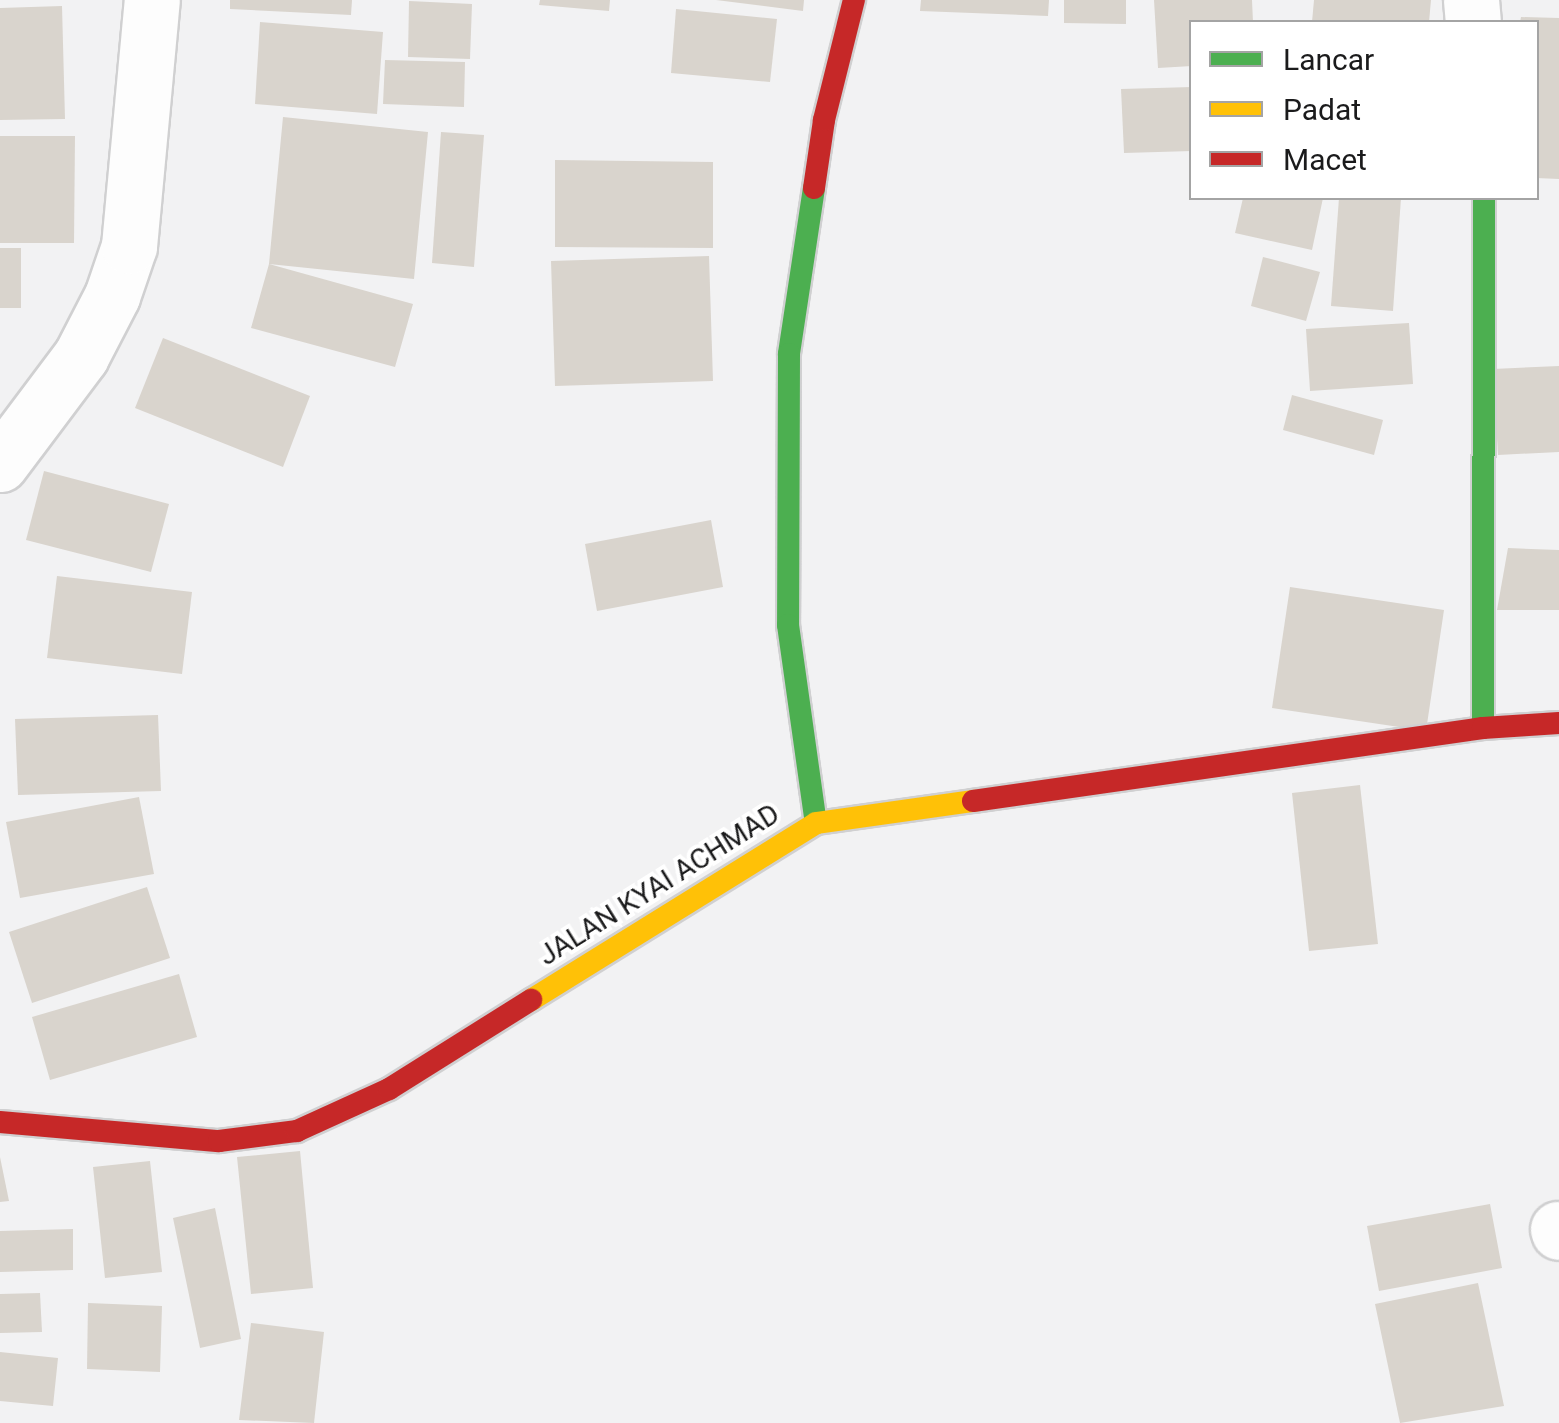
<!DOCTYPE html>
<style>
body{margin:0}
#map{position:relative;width:1559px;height:1423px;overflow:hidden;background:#f2f2f3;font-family:Roboto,sans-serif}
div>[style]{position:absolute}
.building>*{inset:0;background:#d9d4cd}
.roads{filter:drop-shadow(2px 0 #d0d0d1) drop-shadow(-2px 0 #d0d0d1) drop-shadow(0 2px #d0d0d1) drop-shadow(0 -2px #d0d0d1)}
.street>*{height:55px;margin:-27.5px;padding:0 27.5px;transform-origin:27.5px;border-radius:27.5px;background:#fdfdfd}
.fast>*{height:22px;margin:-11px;padding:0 11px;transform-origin:11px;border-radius:11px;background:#4caf50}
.slow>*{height:22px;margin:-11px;padding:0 11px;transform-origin:11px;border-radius:11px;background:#ffc107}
.jam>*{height:22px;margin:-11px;padding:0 11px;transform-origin:11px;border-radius:11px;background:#c62828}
span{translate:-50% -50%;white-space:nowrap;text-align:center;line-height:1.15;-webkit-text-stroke:8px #fff;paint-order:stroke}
.street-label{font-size:28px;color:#1b1b1c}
.legend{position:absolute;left:1189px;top:20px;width:350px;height:180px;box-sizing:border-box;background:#fff;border:2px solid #a4a4a4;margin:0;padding:12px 18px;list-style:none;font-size:30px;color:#1b1b1c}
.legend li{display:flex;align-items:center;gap:20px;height:50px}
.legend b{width:50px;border:2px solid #a4a4a4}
</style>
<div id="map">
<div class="building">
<i style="clip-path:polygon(230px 0,352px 0,351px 15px,230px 9px)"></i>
<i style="clip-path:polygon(540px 0,610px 0,609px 11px,539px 5px)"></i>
<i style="clip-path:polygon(716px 0,804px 0,803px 11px)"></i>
<i style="clip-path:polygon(921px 0,1049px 0,1048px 16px,920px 11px)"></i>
<i style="clip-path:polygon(1064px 0,1126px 0,1126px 24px,1064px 23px)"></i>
<i style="clip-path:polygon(1154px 0,1252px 0,1253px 22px,1192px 22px,1192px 66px,1158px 68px)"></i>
<i style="clip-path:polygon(1314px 0,1431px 0,1429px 22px,1312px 22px)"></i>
<i style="clip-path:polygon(409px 1px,472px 4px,470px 59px,408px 57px)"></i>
<i style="clip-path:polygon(62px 6px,65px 119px,0 120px,0 8px)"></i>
<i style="clip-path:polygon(676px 9px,777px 19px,770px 82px,671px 73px)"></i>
<i style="clip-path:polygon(1521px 17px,1559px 18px,1559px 179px,1536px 178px,1536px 22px,1520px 22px)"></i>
<i style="clip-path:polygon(260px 22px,383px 32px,377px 114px,255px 104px)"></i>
<i style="clip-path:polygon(385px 60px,465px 62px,464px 107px,383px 104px)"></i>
<i style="clip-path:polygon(1192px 87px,1192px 151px,1124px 153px,1121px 89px)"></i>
<i style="clip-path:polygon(283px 117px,428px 132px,414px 279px,269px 264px,413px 304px,395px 367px,251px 328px,269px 264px)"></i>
<i style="clip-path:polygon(441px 132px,484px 135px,474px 267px,432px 263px)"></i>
<i style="clip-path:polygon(0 136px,75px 136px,74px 243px,0 243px)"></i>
<i style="clip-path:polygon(555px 160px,713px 162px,713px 248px,555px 247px)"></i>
<i style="clip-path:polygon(1243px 198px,1323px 198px,1312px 250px,1235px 233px)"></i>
<i style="clip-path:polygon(1339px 198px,1401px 198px,1393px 311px,1331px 306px)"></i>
<i style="clip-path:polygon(0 248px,21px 248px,21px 308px,0 308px)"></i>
<i style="clip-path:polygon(709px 256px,713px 381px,555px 386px,551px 261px)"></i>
<i style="clip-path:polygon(1263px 257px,1320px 272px,1306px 321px,1251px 306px)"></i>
<i style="clip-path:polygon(1409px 323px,1413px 384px,1310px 391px,1306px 329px)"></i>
<i style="clip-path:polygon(163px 338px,310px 396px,283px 467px,135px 408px)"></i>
<i style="clip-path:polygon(1559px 366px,1559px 452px,1498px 455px,1493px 369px)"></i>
<i style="clip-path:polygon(1292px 395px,1383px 420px,1374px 455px,1283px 430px)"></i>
<i style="clip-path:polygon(44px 471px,169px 504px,151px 572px,26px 540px)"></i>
<i style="clip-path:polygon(711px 520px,723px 587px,597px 611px,585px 544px)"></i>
<i style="clip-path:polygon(1508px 548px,1559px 550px,1559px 610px,1497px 610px)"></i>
<i style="clip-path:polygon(57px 576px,192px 592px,182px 674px,47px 658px)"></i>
<i style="clip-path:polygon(1290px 587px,1444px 610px,1426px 731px,1272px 708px)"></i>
<i style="clip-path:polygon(158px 715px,161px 791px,18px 795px,15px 719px)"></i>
<i style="clip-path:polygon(1360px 785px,1378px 944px,1309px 951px,1292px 793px)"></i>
<i style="clip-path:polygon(139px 797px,154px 874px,20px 898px,6px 822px)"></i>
<i style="clip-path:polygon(147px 887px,170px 958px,32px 1003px,9px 932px)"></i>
<i style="clip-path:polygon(179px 974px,197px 1037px,50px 1080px,32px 1017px)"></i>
<i style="clip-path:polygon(300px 1151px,313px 1288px,251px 1294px,237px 1157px)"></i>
<i style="clip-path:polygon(0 1157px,9px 1201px,0 1202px)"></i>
<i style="clip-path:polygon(150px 1161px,162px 1272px,105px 1278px,93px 1167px)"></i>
<i style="clip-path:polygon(1490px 1204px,1502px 1268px,1379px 1291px,1367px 1226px)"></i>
<i style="clip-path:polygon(215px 1208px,241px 1339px,200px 1348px,173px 1218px)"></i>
<i style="clip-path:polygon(73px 1229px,73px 1270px,0 1272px,0 1231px)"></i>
<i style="clip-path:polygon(1478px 1283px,1504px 1406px,1400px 1423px,1375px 1304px)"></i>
<i style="clip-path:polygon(40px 1293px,42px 1332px,0 1333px,0 1294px)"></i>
<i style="clip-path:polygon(88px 1303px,162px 1306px,160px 1372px,87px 1369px)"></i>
<i style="clip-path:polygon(251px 1323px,324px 1332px,314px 1423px,239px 1420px)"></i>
<i style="clip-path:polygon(0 1352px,58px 1358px,53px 1406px,0 1401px)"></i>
</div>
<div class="roads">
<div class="street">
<i style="left:1471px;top:0;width:22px;rotate:85deg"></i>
<i style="left:0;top:464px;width:135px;rotate:-53.1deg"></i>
<i style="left:81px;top:356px;width:68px;rotate:-62.7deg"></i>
<i style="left:112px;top:296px;width:53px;rotate:-71.2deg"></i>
<i style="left:129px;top:246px;width:247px;rotate:-84.7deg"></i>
<i style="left:1558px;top:1229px;width:3px;rotate:72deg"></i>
</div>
<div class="fast">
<i style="left:814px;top:188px;width:168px;rotate:98.6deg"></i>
<i style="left:789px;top:354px;width:271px;rotate:90.2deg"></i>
<i style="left:788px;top:625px;width:200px;rotate:82deg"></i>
<i style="left:1483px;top:728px;width:530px;rotate:-89.89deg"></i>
</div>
<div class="slow">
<i style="left:531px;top:1000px;width:335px;rotate:-31.8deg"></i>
<i style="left:816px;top:823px;width:159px;rotate:-8deg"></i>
</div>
<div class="jam">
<i style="left:814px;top:188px;width:69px;rotate:-81.6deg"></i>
<i style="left:824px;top:120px;width:124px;rotate:-76deg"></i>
<i style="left:973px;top:801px;width:515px;rotate:-8.15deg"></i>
<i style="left:1483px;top:728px;width:76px;rotate:-3.8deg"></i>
<i style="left:0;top:1122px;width:220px;rotate:5deg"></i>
<i style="left:219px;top:1141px;width:79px;rotate:-7.3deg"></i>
<i style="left:297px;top:1131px;width:101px;rotate:-24.5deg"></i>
<i style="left:389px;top:1089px;width:168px;rotate:-32.1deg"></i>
</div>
</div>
<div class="street-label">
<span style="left:659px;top:885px;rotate:-32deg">JALAN KYAI ACHMAD</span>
</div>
<ul class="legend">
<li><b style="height:12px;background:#4caf50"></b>Lancar</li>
<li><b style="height:12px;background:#ffc107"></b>Padat</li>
<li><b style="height:12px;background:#c62828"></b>Macet</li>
</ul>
</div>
